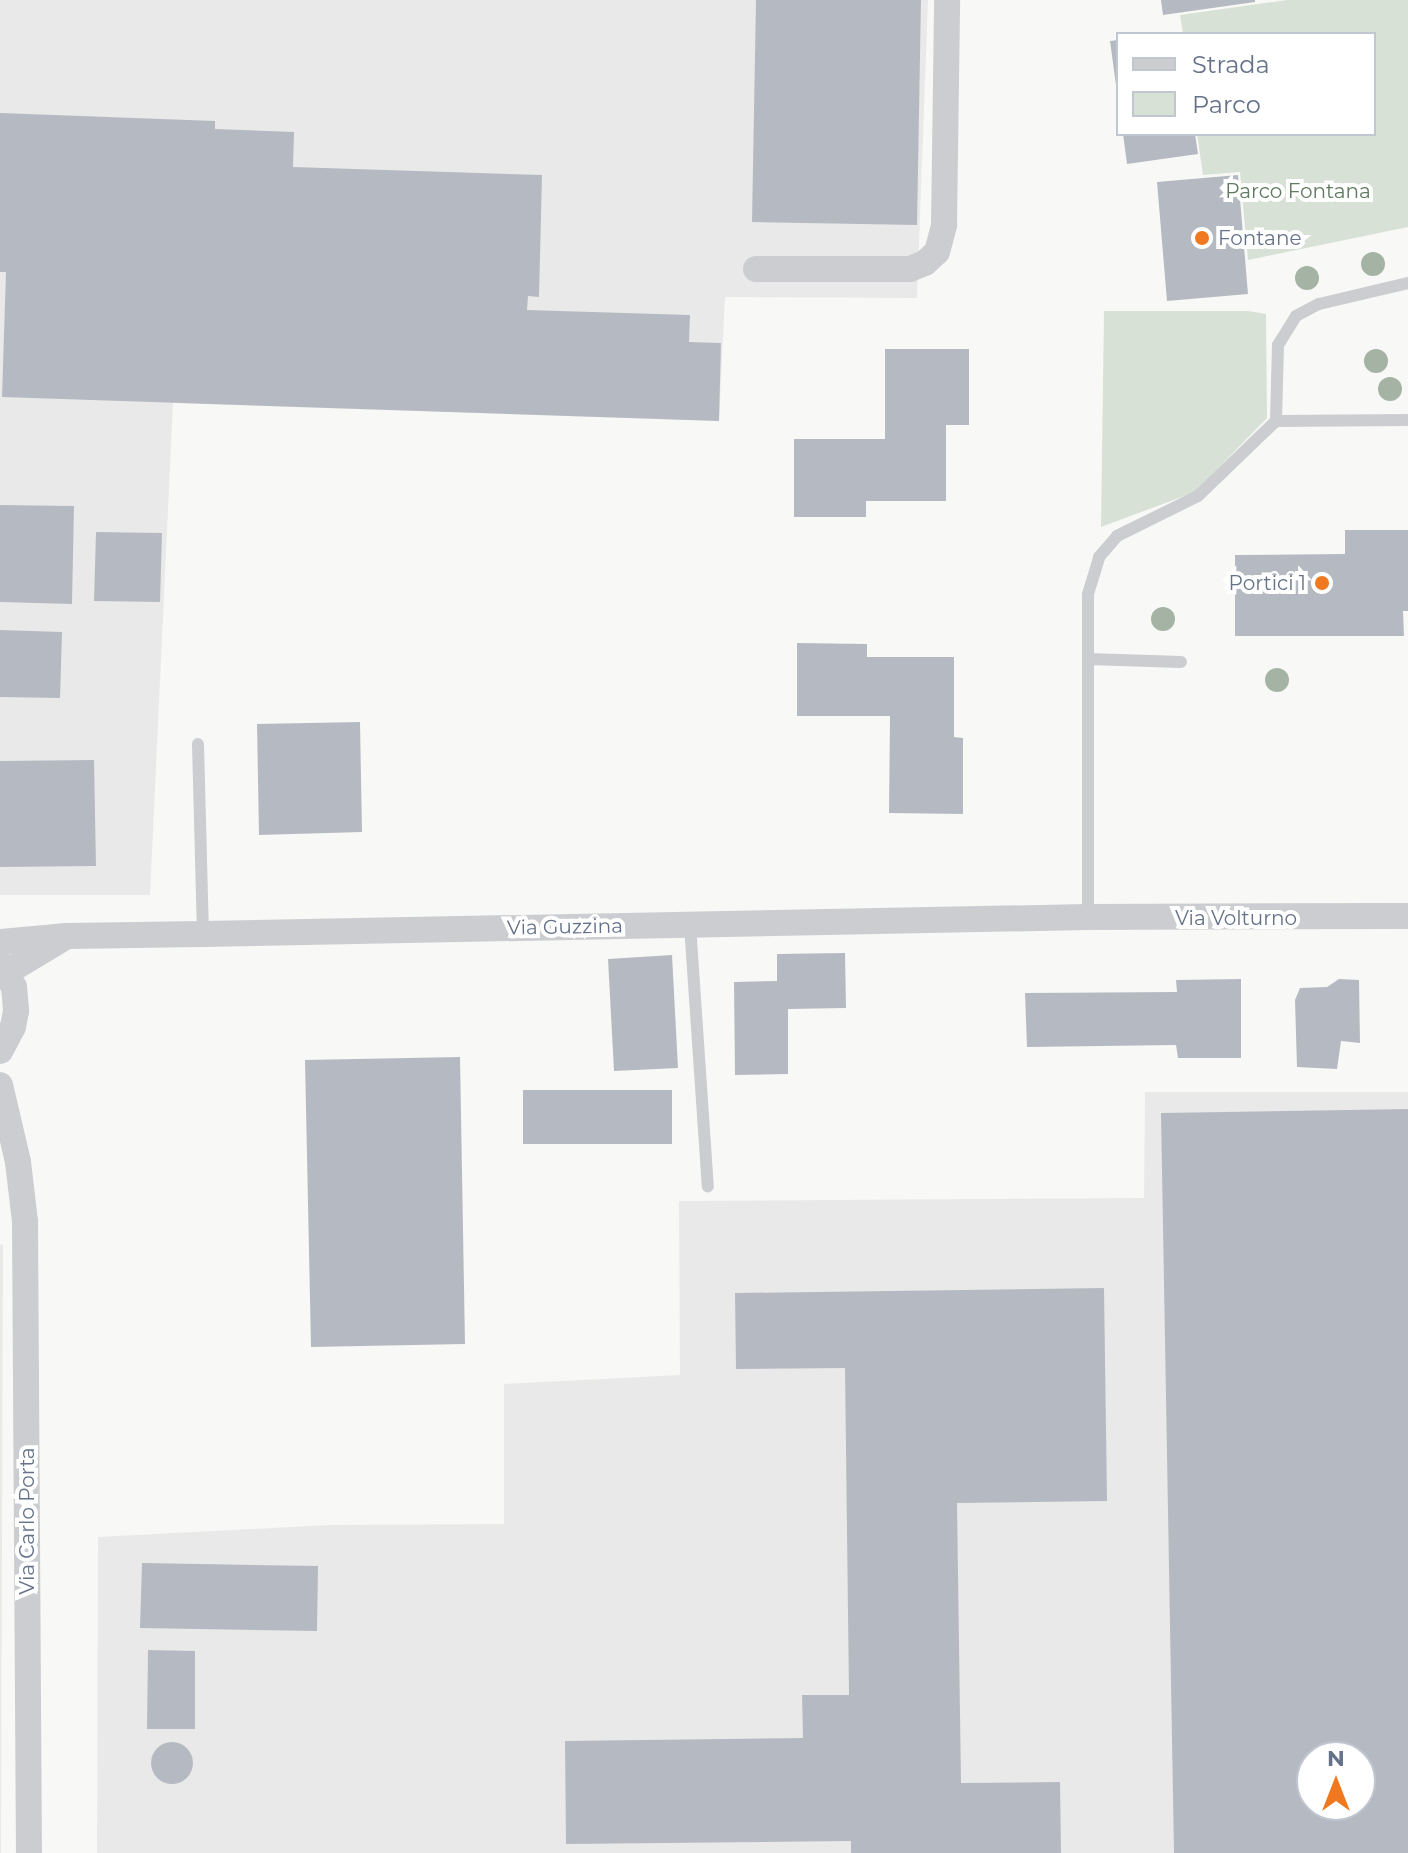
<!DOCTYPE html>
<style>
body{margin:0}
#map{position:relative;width:1408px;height:1853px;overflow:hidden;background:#f8f9f6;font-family:Montserrat,sans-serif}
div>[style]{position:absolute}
.built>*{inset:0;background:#e9e9e9}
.green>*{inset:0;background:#d8e1d6}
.building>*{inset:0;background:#b5bac2}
.round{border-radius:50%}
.service>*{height:12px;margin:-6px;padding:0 6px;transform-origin:6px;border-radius:6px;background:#cbcdd1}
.minor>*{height:26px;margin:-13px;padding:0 13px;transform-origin:13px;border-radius:13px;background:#cbcdd1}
.trees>*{width:24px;height:24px;margin:-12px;border-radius:50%;background:#a5b3a4}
.dots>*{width:22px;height:22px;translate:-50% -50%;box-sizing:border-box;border:4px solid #fff;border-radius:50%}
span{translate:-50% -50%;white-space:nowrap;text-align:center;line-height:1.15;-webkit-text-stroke:8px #fff;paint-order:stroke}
.park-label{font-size:20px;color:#617a61}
.poi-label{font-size:20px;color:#657289}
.left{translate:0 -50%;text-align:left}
.right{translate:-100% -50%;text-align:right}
.street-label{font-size:20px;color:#657289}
.legend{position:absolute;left:1116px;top:32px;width:260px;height:104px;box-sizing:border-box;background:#fff;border:2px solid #c1c7d0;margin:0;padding:10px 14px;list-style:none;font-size:24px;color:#657289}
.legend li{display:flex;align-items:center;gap:16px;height:40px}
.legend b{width:40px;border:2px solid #c1c7d0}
.north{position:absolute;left:1296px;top:1741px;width:80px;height:80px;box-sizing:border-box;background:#fff;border:2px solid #c1c7d0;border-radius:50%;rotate:0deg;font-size:22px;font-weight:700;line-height:32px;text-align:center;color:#657289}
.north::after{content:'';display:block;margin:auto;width:28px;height:36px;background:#f0781e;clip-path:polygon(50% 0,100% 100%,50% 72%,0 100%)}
</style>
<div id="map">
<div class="built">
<i style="clip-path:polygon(0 0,928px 0,917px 298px,725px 297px,719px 421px,173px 403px,150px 895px,0 895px)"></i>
<i style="clip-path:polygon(evenodd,1145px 1092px,1408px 1092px,1408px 1853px,97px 1853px,98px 1537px,329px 1525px,504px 1524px,504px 1384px,680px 1375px,679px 1201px,1144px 1198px,1145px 1092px,1312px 1757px,1360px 1757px,1360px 1805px,1312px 1805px,1312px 1757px)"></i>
<i style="clip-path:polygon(3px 1244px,1px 1853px,0 1853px,0 1245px)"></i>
</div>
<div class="green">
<i style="clip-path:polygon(1287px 0,1408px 0,1408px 227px,1248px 260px,1240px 172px,1203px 175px,1197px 134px,1374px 134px,1374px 34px,1183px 34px,1180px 15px)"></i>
<i style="clip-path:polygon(1104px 311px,1248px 311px,1266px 314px,1267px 418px,1195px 492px,1101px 527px)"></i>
</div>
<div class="building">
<i style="clip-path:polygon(756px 0,921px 0,917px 225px,752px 222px)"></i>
<i style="clip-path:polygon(1161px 0,1255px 0,1255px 2px,1163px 15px)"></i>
<i style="clip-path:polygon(1118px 40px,1118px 85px,1116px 85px,1110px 41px)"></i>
<i style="clip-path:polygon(0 113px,215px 121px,215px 129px,294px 132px,293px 167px,542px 175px,539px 297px,528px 296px,527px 310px,690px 315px,689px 342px,721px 343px,719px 421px,2px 397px,6px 272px,0 272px)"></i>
<i style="clip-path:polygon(1123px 134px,1195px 134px,1198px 154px,1127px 164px)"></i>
<i style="clip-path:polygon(1238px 175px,1248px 294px,1167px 301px,1157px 182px)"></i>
<i style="clip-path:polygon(885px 349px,969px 349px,969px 425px,946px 425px,946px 501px,866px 501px,866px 517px,794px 517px,794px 439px,885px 439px)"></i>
<i style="clip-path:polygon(0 505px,74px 506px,72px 604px,0 602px)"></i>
<i style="clip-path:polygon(1345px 530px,1408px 530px,1408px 611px,1403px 611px,1404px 636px,1235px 636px,1235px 555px,1345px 554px)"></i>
<i style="clip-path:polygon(96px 532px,162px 533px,160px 602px,94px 601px)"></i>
<i style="clip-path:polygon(0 630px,62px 632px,60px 698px,0 697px)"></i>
<i style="clip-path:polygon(797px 643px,867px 644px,867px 657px,954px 657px,954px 737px,963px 738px,963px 814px,889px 813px,890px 716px,797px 716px)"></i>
<i style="clip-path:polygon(360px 722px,362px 832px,259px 835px,257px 724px)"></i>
<i style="clip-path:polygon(94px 760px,96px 866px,0 867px,0 761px)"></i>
<i style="clip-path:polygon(845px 953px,846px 1008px,788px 1009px,788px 1074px,735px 1075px,734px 982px,777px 981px,777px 954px)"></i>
<i style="clip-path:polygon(672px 955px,678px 1068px,614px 1071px,608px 959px)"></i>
<i style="clip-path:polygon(1241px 979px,1241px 1058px,1178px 1058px,1176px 1045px,1027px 1047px,1025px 993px,1177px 992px,1176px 980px)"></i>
<i style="clip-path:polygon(1339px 979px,1359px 980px,1360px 1043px,1341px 1041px,1337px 1069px,1297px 1067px,1295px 1000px,1300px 988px,1327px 987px)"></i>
<i style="clip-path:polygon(460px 1057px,465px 1344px,311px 1347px,305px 1060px)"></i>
<i style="clip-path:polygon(523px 1090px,672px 1090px,672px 1144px,523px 1144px)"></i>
<i style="clip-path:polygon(evenodd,1408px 1109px,1408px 1853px,1174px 1853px,1161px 1113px,1408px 1109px,1312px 1757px,1360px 1757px,1360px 1805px,1312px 1805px,1312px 1757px)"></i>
<i style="clip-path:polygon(1104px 1288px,1107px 1501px,957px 1503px,961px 1783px,1060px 1782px,1061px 1853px,851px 1853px,851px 1841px,566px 1844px,565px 1741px,803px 1738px,802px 1695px,849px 1695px,845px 1368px,736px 1369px,735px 1293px)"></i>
<i style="clip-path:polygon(142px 1563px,318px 1566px,317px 1631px,140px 1628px)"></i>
<i style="clip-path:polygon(148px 1650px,195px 1651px,195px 1729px,147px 1729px)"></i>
<i class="round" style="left:151px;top:1742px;width:42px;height:42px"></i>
</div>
<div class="service">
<i style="left:1276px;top:421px;width:76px;rotate:-88.5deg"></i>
<i style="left:1278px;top:345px;width:34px;rotate:-58deg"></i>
<i style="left:1296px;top:316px;width:26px;rotate:-28deg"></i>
<i style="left:1319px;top:304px;width:91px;rotate:-13.3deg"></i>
<i style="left:1088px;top:659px;width:93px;rotate:1.8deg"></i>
<i style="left:198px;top:744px;width:190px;rotate:88.5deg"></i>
<i style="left:1088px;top:917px;width:323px;rotate:-90deg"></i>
<i style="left:1088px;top:594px;width:39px;rotate:-73deg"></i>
<i style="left:1099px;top:557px;width:28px;rotate:-49deg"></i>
<i style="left:1117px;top:536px;width:90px;rotate:-26.3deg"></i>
<i style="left:1198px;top:496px;width:108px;rotate:-43.9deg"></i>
<i style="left:1276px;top:421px;width:132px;rotate:-0.4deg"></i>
<i style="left:690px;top:925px;width:262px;rotate:86.1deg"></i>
</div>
<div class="minor">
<i style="left:756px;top:269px;width:154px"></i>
<i style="left:910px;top:269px;width:16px;rotate:-22deg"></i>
<i style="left:925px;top:263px;width:16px;rotate:-43deg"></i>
<i style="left:937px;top:252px;width:28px;rotate:-75deg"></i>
<i style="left:944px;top:225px;width:225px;rotate:-89.2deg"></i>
<i style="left:0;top:942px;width:67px;rotate:-5.1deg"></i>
<i style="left:67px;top:936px;width:136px;rotate:-0.8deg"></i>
<i style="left:203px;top:934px;width:885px;rotate:-1.1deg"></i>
<i style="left:1088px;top:917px;width:320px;rotate:-0.2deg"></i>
<i style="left:0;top:963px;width:28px;rotate:60deg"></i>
<i style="left:14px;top:987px;width:24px;rotate:85deg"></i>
<i style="left:16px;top:1011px;width:16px;rotate:101deg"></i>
<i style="left:13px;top:1027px;width:27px;rotate:118deg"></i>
<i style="left:7px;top:972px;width:64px;rotate:-31deg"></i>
<i style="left:0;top:1085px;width:79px;rotate:76.8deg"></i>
<i style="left:18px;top:1162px;width:60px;rotate:83.3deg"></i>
<i style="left:25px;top:1222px;width:631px;rotate:89.64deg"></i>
</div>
<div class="trees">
<i style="left:1373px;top:264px"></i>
<i style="left:1307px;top:278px"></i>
<i style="left:1376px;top:361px"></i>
<i style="left:1390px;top:389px"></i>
<i style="left:1163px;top:619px"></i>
<i style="left:1277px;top:680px"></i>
</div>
<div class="dots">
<i style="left:1202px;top:238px;background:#f0781e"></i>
<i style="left:1322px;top:583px;background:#f0781e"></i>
</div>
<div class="park-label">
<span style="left:1298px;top:191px">Parco Fontana</span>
</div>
<div class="poi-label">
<span class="left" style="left:1218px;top:238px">Fontane</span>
<span class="right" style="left:1306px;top:583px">Portici 1</span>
</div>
<div class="street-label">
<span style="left:1236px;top:918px">Via Volturno</span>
<span style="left:565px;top:927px;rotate:-1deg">Via Guzzina</span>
<span style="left:27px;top:1521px;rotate:-90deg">Via Carlo Porta</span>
</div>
<ul class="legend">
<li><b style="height:10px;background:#cbcdd1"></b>Strada</li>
<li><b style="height:22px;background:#d8e1d6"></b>Parco</li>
</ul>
<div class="north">N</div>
</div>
